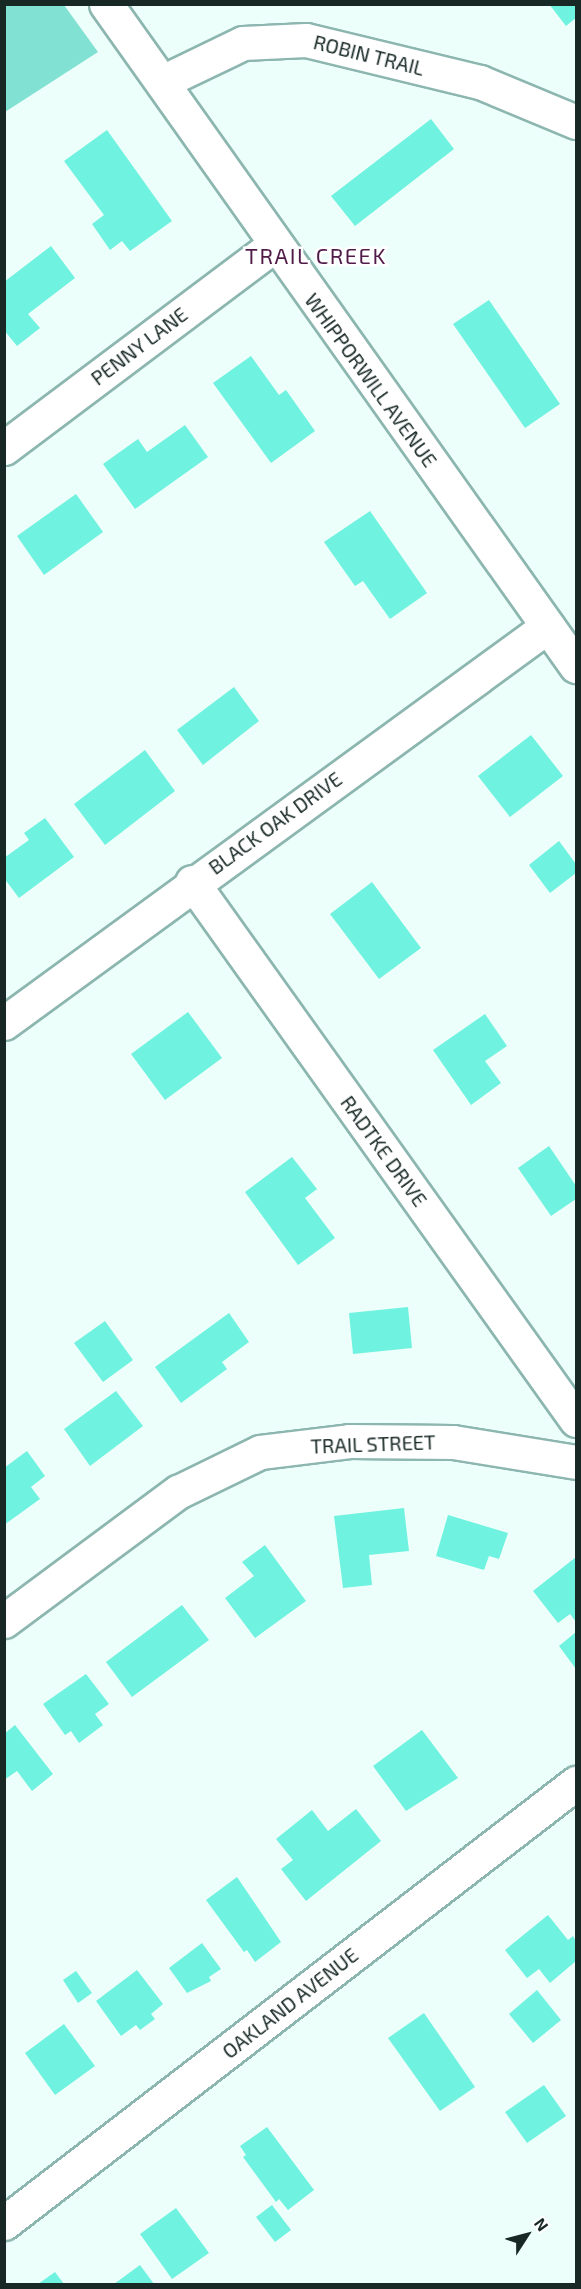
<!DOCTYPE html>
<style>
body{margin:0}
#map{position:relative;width:581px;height:2289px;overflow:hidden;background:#edfffb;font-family:"Exo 2",sans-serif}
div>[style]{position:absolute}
.green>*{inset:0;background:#81e1d2}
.building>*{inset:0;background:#6ff2df}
.roads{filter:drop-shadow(2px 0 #8cb6af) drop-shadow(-2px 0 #8cb6af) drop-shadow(0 2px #8cb6af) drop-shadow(0 -2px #8cb6af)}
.minor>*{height:33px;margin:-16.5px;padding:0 16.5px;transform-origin:16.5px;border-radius:16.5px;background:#fff}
span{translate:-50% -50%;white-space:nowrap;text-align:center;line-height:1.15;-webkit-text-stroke:5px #fff;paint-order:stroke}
.street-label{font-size:20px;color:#172825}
.quarter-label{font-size:22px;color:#501b48;letter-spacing:1.5px}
.frame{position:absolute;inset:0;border:6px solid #172825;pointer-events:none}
.north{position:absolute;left:497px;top:2205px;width:60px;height:60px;-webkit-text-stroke:4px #fff;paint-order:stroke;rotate:54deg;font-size:16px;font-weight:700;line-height:24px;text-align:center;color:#172825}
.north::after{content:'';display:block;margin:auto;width:21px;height:27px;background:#172825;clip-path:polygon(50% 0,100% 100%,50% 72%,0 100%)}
</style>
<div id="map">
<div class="green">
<i style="clip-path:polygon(5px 4px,64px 5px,98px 52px,5px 112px)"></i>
</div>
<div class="building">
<i style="clip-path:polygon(549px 4px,576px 4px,576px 18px,566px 26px)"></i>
<i style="clip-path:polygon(431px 119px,454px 149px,355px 226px,331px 196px)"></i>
<i style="clip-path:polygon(107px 130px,172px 221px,130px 251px,122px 241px,110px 250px,92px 224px,104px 215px,64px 161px)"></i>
<i style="clip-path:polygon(51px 246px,75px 278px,28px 314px,40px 328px,17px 346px,4px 330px,4px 282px)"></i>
<i style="clip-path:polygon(489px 300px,560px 404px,525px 428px,453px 324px)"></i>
<i style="clip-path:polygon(251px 356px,279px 395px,286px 390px,315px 431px,271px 463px,213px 383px)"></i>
<i style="clip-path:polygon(185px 425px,208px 457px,135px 509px,103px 464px,138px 439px,147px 452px)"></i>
<i style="clip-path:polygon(76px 494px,103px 532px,44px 575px,17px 536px)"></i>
<i style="clip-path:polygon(370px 511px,427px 593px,390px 619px,363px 581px,355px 586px,324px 542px)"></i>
<i style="clip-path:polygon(234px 687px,259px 721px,203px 765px,177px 730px)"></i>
<i style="clip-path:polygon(531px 735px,563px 776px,510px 817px,478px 776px)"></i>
<i style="clip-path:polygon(145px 750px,175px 791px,105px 845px,74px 804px)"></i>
<i style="clip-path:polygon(45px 818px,74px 857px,19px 898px,4px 878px,4px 858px,29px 840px,24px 833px)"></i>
<i style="clip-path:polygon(559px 841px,576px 864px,576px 873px,550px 893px,529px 865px)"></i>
<i style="clip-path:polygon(372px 882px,421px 948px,379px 979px,330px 914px)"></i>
<i style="clip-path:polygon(188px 1012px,222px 1058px,165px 1100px,131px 1054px)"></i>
<i style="clip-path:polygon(485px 1014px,507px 1046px,485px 1061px,501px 1083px,471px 1105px,433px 1050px)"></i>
<i style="clip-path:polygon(549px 1146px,576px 1186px,576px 1199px,551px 1216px,518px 1168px)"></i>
<i style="clip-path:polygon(292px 1157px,317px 1189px,305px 1198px,335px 1238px,298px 1265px,245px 1192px)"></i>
<i style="clip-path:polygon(408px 1307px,412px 1348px,353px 1354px,349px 1313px)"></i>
<i style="clip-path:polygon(229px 1313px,249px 1342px,222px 1362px,227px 1369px,181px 1403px,155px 1367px)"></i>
<i style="clip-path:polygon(105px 1321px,133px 1360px,103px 1382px,74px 1343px)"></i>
<i style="clip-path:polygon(116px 1391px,143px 1426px,90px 1466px,64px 1429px)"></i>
<i style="clip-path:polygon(27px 1451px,45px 1476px,31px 1487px,40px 1499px,4px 1525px,4px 1468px)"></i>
<i style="clip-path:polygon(404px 1508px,409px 1551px,369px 1555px,372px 1585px,343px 1588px,334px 1516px)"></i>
<i style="clip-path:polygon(448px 1515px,508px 1533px,499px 1559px,489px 1556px,484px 1570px,436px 1556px)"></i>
<i style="clip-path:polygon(265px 1545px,306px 1601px,255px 1638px,225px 1598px,254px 1576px,242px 1562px)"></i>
<i style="clip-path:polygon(576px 1557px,576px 1622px,570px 1614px,558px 1623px,533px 1591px)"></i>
<i style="clip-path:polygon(182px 1605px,209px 1640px,132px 1697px,106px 1662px)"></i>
<i style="clip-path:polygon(576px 1632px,576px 1669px,559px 1646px)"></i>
<i style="clip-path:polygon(86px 1674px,109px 1704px,95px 1714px,103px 1725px,79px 1743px,71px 1731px,65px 1735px,43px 1704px)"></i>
<i style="clip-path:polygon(15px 1725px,53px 1774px,32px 1791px,17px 1771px,4px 1780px,4px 1734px)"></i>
<i style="clip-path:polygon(422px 1730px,458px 1778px,406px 1811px,373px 1766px)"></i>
<i style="clip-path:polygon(356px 1809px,381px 1841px,306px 1901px,281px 1869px,293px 1860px,276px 1839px,312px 1810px,328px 1831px)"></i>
<i style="clip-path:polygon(237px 1877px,281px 1942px,255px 1962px,247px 1950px,244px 1952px,206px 1900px)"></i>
<i style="clip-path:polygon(548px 1915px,568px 1940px,573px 1936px,576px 1941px,576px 1961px,550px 1983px,539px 1969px,527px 1978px,505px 1950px)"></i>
<i style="clip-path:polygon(202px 1943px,221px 1969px,209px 1977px,211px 1981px,187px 1993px,169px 1968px)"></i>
<i style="clip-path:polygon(137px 1970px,163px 2004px,151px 2014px,155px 2019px,140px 2030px,136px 2025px,121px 2036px,96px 2001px)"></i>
<i style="clip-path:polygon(76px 1971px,92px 1993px,78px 2003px,63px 1980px)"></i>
<i style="clip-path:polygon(537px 1990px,561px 2020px,533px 2043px,509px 2014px)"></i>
<i style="clip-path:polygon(424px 2013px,475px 2087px,440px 2111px,388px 2038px)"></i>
<i style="clip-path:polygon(64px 2024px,95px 2066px,55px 2095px,25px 2053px)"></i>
<i style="clip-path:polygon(544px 2085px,566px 2116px,527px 2143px,505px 2112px)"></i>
<i style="clip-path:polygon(267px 2127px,314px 2190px,288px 2210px,279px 2199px,276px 2202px,243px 2157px,246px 2155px,240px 2146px)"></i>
<i style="clip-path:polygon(272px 2205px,291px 2230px,275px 2242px,256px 2217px)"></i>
<i style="clip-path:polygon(176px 2208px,209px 2253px,172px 2279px,140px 2234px)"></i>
<i style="clip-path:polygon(140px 2265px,154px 2284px,114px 2284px)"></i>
<i style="clip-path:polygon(55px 2272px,64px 2284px,38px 2284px)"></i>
</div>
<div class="roads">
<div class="minor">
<i style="left:106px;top:4px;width:812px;rotate:54.63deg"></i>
<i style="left:162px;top:82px;width:90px;rotate:-25.7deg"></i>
<i style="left:243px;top:43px;width:63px;rotate:-2.7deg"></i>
<i style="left:306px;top:40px;width:179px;rotate:13.6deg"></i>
<i style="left:480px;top:82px;width:104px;rotate:22.6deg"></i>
<i style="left:4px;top:448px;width:338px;rotate:-36.9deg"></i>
<i style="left:192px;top:882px;width:661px;rotate:54.48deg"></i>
<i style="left:4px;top:1023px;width:673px;rotate:-36.12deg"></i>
<i style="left:4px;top:1621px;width:217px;rotate:-36.6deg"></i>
<i style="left:178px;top:1492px;width:91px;rotate:-26deg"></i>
<i style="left:260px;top:1452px;width:90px;rotate:-7deg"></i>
<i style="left:349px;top:1441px;width:104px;rotate:0.6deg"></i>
<i style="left:453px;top:1442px;width:125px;rotate:9.2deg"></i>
<i style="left:4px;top:2223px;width:722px;rotate:-37.57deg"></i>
</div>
</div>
<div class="street-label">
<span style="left:369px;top:55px;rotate:14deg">ROBIN TRAIL</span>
<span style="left:139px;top:346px;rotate:-37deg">PENNY LANE</span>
<span style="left:371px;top:380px;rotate:54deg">WHIPPORWILL AVENUE</span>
<span style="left:275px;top:823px;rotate:-36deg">BLACK OAK DRIVE</span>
<span style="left:384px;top:1151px;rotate:54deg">RADTKE DRIVE</span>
<span style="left:373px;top:1444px;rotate:-2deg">TRAIL STREET</span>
<span style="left:290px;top:2003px;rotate:-38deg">OAKLAND AVENUE</span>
</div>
<div class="quarter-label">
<span style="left:316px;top:256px">TRAIL CREEK</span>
</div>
<div class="frame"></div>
<div class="north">N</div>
</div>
